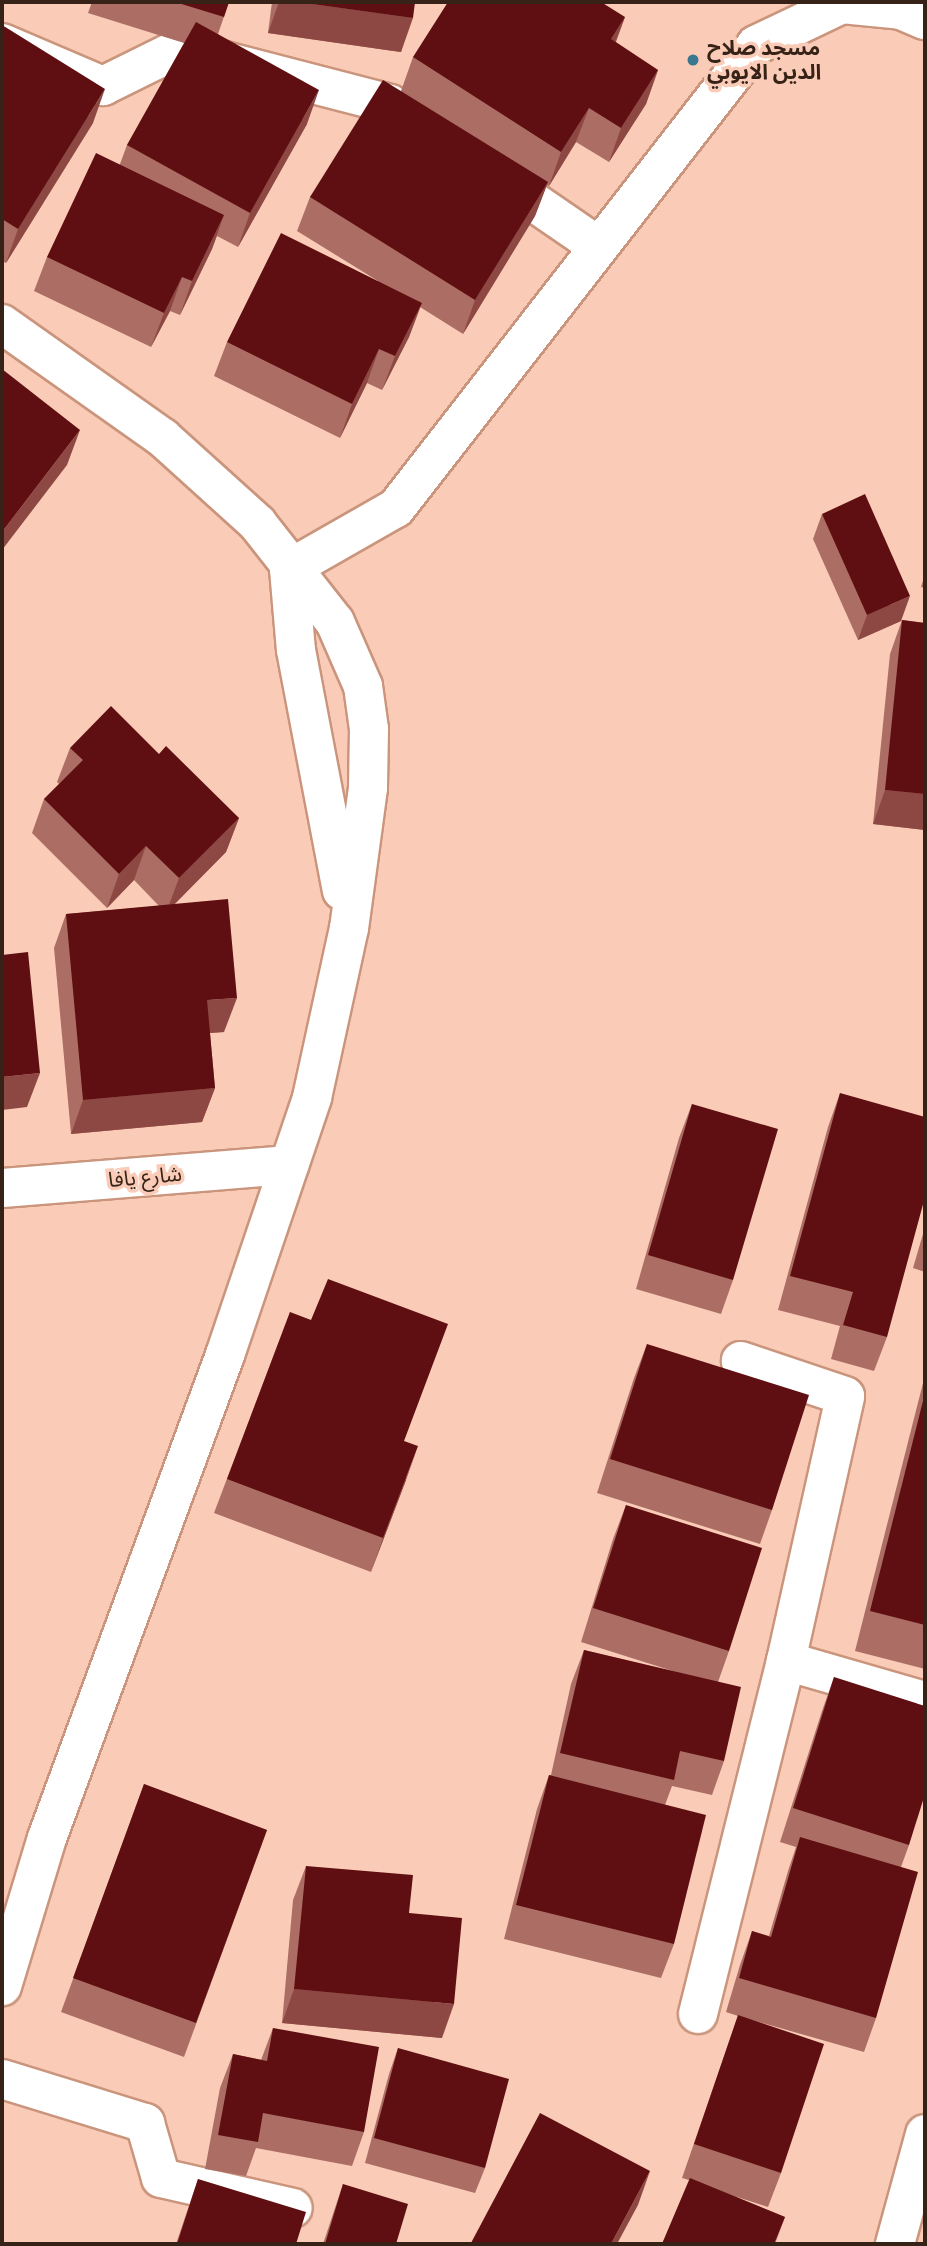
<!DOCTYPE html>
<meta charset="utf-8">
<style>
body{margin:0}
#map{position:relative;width:927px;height:2246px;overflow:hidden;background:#faccb8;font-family:"Public Sans","Noto Sans Arabic",sans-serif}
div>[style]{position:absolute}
.roads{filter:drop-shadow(2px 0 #ca957c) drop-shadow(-2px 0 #ca957c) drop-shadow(0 2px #ca957c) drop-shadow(0 -2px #ca957c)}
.minor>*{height:38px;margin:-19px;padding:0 19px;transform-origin:19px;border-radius:19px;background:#fff}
.major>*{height:38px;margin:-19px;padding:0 19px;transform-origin:19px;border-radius:19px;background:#fff}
.wall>*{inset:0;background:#ac6e64}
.shaded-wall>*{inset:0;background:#8e4843}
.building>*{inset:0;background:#5f0f11}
.dots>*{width:19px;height:19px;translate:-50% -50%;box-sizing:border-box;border:4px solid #faccb8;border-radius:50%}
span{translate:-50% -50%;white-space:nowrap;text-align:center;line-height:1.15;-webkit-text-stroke:7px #faccb8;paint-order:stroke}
.poi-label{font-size:21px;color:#372218;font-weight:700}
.left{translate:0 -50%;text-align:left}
.street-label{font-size:21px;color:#372218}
.frame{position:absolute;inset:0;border:4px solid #372218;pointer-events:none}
</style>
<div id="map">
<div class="roads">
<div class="minor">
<i style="left:2px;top:43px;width:110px;rotate:23.1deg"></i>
<i style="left:103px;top:86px;width:84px;rotate:-26.3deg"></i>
<i style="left:178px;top:49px;width:219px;rotate:14.5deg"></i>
<i style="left:390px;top:104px;width:33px;rotate:35deg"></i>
<i style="left:496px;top:176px;width:124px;rotate:34.5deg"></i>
<i style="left:2px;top:324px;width:197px;rotate:35.3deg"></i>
<i style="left:163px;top:438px;width:127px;rotate:42.1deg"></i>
<i style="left:257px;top:523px;width:126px;rotate:51.8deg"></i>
<i style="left:335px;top:622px;width:70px;rotate:66.4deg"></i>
<i style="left:363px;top:686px;width:43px;rotate:82.1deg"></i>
<i style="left:369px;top:729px;width:59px;rotate:91deg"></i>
<i style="left:368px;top:788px;width:141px;rotate:97.7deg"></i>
<i style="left:349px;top:928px;width:174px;rotate:102.3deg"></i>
<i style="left:312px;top:1098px;width:271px;rotate:108.7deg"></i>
<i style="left:225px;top:1355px;width:515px;rotate:110.23deg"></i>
<i style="left:47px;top:1838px;width:155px;rotate:106.9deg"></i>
<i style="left:289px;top:569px;width:123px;rotate:-29.7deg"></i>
<i style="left:396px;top:508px;width:586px;rotate:-52.13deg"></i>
<i style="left:756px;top:45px;width:95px;rotate:-25.5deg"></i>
<i style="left:842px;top:4px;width:59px;rotate:5.8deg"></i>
<i style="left:901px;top:10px;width:26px;rotate:23deg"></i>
<i style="left:289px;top:569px;width:81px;rotate:85.1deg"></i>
<i style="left:296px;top:650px;width:245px;rotate:79.2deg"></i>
<i style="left:2px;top:1188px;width:288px;rotate:-4.6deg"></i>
<i style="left:786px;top:1661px;width:145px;rotate:16.1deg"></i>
<i style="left:698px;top:2014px;width:364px;rotate:-76deg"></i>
<i style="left:786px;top:1661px;width:271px;rotate:-77.4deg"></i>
<i style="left:845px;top:1396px;width:110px;rotate:-161.4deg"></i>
<i style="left:2px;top:2079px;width:150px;rotate:17.1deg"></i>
<i style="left:145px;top:2123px;width:57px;rotate:73.8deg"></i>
<i style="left:161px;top:2178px;width:135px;rotate:12.8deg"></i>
</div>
<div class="major">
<i style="left:895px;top:2244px;width:114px;rotate:-74.7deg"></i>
</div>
</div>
<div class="wall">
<i style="clip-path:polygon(92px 2px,229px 2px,218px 34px,307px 124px,238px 247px,217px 236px,212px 249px,180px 315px,170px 311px,151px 347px,34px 291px,47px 257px,120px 164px,127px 145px,184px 43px,88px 13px)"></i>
<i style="clip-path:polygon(272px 2px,415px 2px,401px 52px,268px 33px)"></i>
<i style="clip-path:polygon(625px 17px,616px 42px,658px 70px,646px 104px,609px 162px,576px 142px,549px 186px,547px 185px,535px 216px,463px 334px,420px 307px,409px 337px,382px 390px,367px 383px,340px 438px,214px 376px,227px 342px,378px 281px,297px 231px,310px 197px,401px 91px,413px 57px)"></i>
<i style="clip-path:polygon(2px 25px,93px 123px,6px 263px,2px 261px)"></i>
<i style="clip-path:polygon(822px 514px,901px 621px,858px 640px,813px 539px)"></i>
<i style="clip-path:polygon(925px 574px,925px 588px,921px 587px)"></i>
<i style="clip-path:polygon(902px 620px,925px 623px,925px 830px,873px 824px,890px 654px)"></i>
<i style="clip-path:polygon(70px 748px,159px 754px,239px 818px,226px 852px,174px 904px,224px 1032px,210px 1033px,215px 1088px,202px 1122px,71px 1134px,54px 948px,66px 914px,159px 906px,134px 880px,107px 908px,32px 833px,44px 799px,59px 784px,57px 782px)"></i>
<i style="clip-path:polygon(840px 1093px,887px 1337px,874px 1371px,831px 1359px,840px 1326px,778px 1310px,828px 1127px)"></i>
<i style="clip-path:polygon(692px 1104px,733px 1280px,721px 1314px,636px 1289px,679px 1138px)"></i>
<i style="clip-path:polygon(925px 1227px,925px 1272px,913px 1268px)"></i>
<i style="clip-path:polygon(290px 1312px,404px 1441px,406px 1480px,371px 1572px,214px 1513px)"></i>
<i style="clip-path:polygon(647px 1344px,772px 1510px,760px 1544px,597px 1493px,634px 1378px)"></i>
<i style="clip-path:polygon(925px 1375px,925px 1669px,855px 1651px)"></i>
<i style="clip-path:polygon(626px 1505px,729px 1651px,718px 1682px,724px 1761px,712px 1795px,672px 1786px,665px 1805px,674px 1944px,661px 1978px,504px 1939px,537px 1809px,549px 1775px,551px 1775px,571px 1684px,584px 1650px,679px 1673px,581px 1642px,613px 1539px)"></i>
<i style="clip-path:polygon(834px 1677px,909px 1845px,901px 1867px,876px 2018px,864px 2052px,745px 2018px,781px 2173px,768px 2207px,734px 2196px,785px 2217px,775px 2244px,662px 2244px,689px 2180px,682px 2178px,738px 2016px,726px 2012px,740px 1965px,752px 1931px,769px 1936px,788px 1871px,796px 1847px,780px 1842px,822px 1711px)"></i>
<i style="clip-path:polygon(144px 1784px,267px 1830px,184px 2057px,61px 2012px)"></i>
<i style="clip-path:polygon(306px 1866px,409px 1913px,442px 2038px,282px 2023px,293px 1900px)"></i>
<i style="clip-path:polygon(273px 2028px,364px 2132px,352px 2166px,256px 2148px,246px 2176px,205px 2169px,220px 2088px,233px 2054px,261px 2060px)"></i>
<i style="clip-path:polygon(398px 2048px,485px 2168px,475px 2193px,365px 2163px,389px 2074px)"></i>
<i style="clip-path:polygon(198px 2179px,296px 2244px,176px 2244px)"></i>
<i style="clip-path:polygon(343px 2184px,396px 2244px,323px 2244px)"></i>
</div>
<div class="shaded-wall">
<i style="clip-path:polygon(279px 2px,298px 2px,413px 18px,401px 52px,268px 33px)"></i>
<i style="clip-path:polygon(625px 17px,612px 51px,611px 39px)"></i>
<i style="clip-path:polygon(658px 70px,646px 104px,609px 162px,621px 128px)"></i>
<i style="clip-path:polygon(105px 89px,93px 123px,6px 263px,18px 229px)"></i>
<i style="clip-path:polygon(319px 90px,307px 124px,238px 247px,250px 213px)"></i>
<i style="clip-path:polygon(589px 108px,576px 142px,549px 186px,561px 152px)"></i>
<i style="clip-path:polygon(548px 182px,535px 216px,463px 334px,475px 300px)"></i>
<i style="clip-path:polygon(224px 215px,212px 249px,180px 315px,192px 281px)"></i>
<i style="clip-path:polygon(182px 277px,170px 311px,151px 347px,164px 313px)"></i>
<i style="clip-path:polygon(422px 303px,409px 337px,382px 390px,395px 356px)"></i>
<i style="clip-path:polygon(379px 349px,367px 383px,340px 438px,352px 404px)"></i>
<i style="clip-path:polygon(80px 430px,67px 465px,2px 550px,2px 532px)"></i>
<i style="clip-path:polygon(910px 596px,901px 621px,858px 640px,867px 615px)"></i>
<i style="clip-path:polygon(885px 790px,925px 794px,925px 830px,873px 824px)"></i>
<i style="clip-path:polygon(239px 818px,226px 852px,166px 913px,179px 878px)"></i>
<i style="clip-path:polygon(146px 846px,134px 880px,107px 908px,119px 874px)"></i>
<i style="clip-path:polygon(237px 998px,224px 1032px,195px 1034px,207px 1000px)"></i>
<i style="clip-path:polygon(40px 1073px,27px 1107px,2px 1110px,2px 1077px)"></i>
<i style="clip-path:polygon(215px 1088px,202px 1122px,71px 1134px,83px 1100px)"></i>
<i style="clip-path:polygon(418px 1446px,406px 1480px,371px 1572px,383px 1538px)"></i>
<i style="clip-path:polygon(294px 1989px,454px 2004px,442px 2038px,282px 2023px)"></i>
<i style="clip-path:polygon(650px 2171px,638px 2205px,617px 2244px,611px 2244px)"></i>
</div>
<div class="building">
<i style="clip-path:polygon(175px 2px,229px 2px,224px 17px)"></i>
<i style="clip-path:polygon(298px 2px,415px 2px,413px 18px)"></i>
<i style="clip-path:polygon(448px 2px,601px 2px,625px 17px,611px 39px,658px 70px,621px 128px,589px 108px,561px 152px,413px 57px)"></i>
<i style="clip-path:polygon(196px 22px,319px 90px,250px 213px,127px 145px)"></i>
<i style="clip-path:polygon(2px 25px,105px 89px,18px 229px,2px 219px)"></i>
<i style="clip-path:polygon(383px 80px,548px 182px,475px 300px,310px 197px)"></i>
<i style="clip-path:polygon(96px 153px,224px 215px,192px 281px,182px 277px,164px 313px,47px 257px)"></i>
<i style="clip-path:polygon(281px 233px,422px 303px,395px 356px,379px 349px,352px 404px,227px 342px)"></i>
<i style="clip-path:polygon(2px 369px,80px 430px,2px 532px)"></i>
<i style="clip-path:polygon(865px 494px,910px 596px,867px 615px,822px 514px)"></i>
<i style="clip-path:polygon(902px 620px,925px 623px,925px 794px,885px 790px)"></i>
<i style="clip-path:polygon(111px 706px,159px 754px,166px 746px,239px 818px,179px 878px,146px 846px,119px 874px,44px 799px,83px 760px,70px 748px)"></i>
<i style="clip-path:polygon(228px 899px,237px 998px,207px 1000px,215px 1088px,83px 1100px,66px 914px)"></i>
<i style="clip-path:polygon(28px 952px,40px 1073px,2px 1077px,2px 955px)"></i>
<i style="clip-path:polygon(840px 1093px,925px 1117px,925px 1197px,887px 1337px,843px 1325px,853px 1292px,790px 1276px)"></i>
<i style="clip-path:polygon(692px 1104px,778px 1129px,733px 1280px,648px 1255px)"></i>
<i style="clip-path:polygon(328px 1279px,448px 1324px,404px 1441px,418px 1446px,383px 1538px,227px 1479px,290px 1312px,311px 1320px)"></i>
<i style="clip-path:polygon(647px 1344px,809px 1395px,772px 1510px,610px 1459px)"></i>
<i style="clip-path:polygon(925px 1393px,925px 1625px,870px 1611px)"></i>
<i style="clip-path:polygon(626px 1505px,762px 1548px,729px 1651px,593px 1608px)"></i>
<i style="clip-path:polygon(584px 1650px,741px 1687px,724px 1761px,680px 1751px,674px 1780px,560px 1753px)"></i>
<i style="clip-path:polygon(834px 1677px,925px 1706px,925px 1794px,909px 1845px,793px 1808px)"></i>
<i style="clip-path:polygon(549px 1775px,706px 1815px,674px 1944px,516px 1905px)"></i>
<i style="clip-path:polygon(144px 1784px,267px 1830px,196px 2023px,73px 1978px)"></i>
<i style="clip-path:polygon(800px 1837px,918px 1872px,876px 2018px,739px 1978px,752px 1931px,771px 1937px)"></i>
<i style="clip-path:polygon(306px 1866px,413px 1875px,409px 1913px,462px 1918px,454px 2004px,294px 1989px)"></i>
<i style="clip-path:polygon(738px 2015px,824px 2044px,781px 2173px,694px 2144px)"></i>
<i style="clip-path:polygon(273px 2028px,379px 2047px,364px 2132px,263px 2113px,258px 2142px,218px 2135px,233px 2054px,267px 2061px)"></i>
<i style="clip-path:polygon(398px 2048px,509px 2079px,485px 2168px,374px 2138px)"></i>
<i style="clip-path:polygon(540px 2113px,650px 2171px,611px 2244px,474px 2244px,471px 2243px)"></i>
<i style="clip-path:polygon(690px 2178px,785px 2217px,774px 2244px,662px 2244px)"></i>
<i style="clip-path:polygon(198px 2179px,306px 2212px,296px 2244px,177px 2244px)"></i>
<i style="clip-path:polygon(343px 2184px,408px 2204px,396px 2244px,325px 2244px)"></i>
</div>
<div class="dots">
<i style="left:693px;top:60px;background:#3b778e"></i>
</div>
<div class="poi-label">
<span class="left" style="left:707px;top:60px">مسجد صلاح<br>الدين الايوبي</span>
</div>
<div class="street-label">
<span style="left:145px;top:1177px;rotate:-5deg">شارع يافا</span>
</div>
<div class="frame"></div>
</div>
